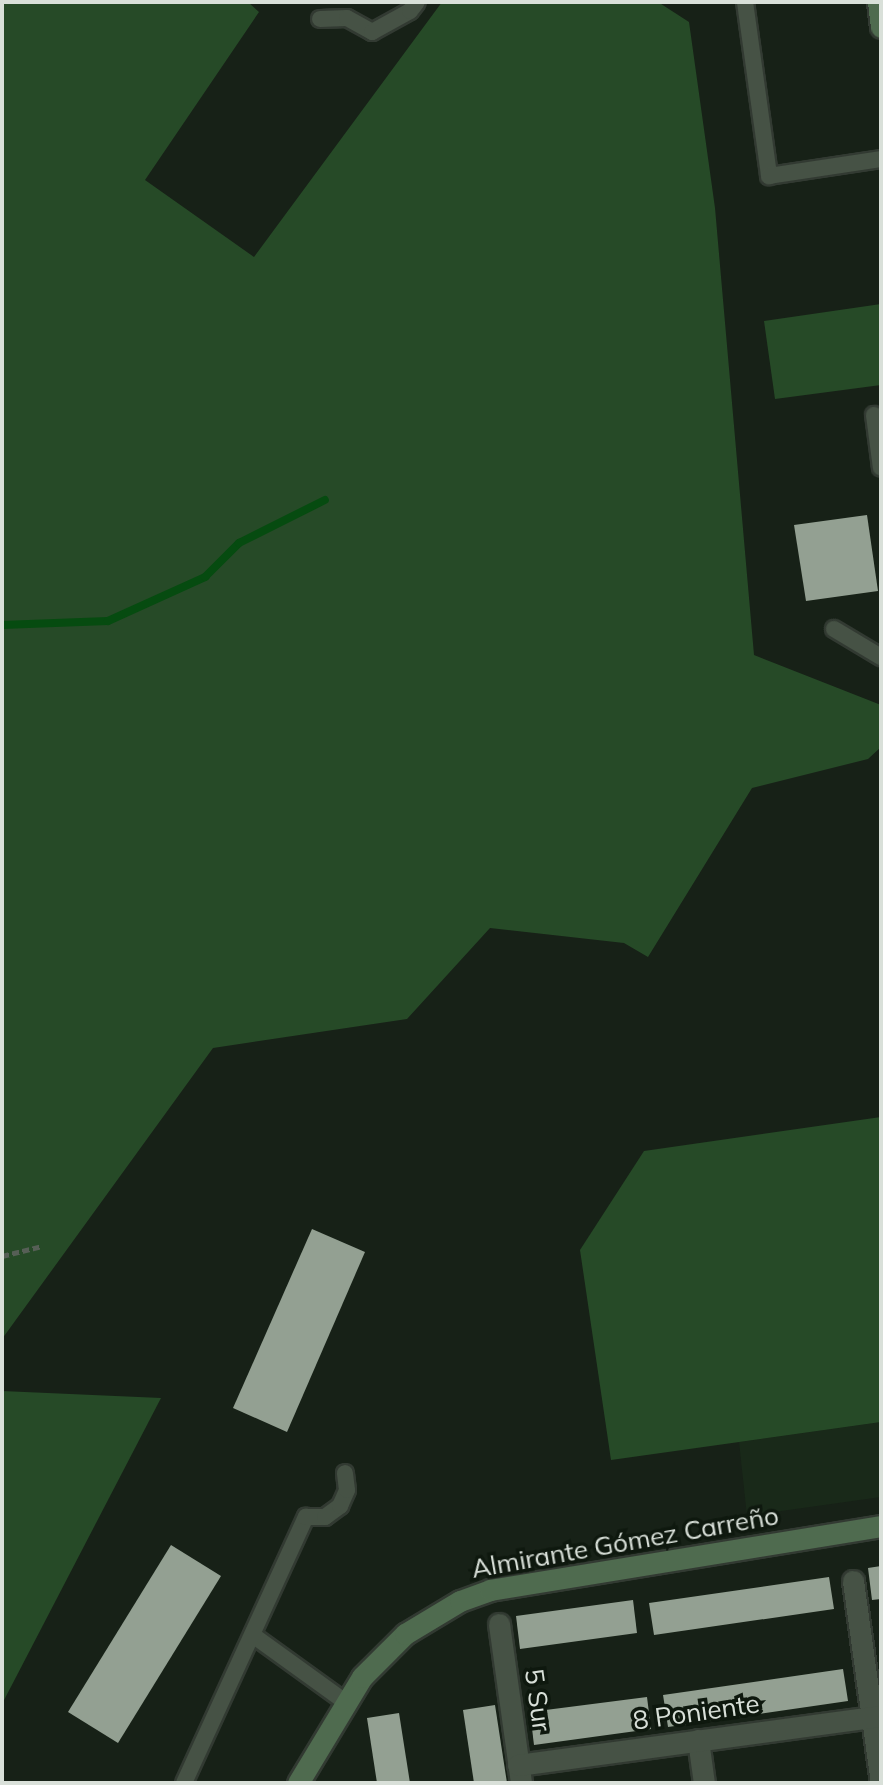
<!DOCTYPE html>
<meta charset="utf-8">
<style>
body{margin:0}
#map{position:relative;width:883px;height:1785px;overflow:hidden;background:#172117;font-family:Mulish,sans-serif}
div>[style]{position:absolute}
.built>*{inset:0;background:#192919}
.green>*{inset:0;background:#264a27}
.stream>*{height:8px;margin:-4px;padding:0 4px;transform-origin:4px;border-radius:4px;background:#064b10}
.building>*{inset:0;background:#93a092}
.path>*{height:4.5px;margin-top:-2.25px;transform-origin:0;background:repeating-linear-gradient(90deg,#565f56 0 7px,transparent 0 10.5px)}
.roads{filter:drop-shadow(2px 0 #323a32) drop-shadow(-2px 0 #323a32) drop-shadow(0 2px #323a32) drop-shadow(0 -2px #323a32)}
.lane>*{height:16px;margin:-8px;padding:0 8px;transform-origin:8px;border-radius:8px;background:#465245}
.street>*{height:21px;margin:-10.5px;padding:0 10.5px;transform-origin:10.5px;border-radius:10.5px;background:#465245}
.secondary>*{height:21px;margin:-10.5px;padding:0 10.5px;transform-origin:10.5px;border-radius:10.5px;background:#4f6b4f}
span{translate:-50% -50%;white-space:nowrap;text-align:center;line-height:1.15;-webkit-text-stroke:7px #0e180e;paint-order:stroke}
.street-label{font-size:26px;color:#d9e0d9}
.frame{position:absolute;inset:0;border:4px solid #d9e0d9;pointer-events:none}
</style>
<div id="map">
<div class="built">
<i style="clip-path:polygon(881px 1422px,881px 1497px,747px 1516px,739px 1442px)"></i>
</div>
<div class="green">
<i style="clip-path:polygon(2px 2px,248px 2px,259px 12px,145px 180px,254px 257px,442px 2px,658px 2px,689px 22px,715px 208px,754px 655px,881px 705px,881px 747px,868px 759px,752px 788px,648px 957px,624px 943px,490px 928px,407px 1019px,213px 1048px,2px 1339px)"></i>
<i style="clip-path:polygon(881px 304px,881px 385px,775px 399px,764px 321px)"></i>
<i style="clip-path:polygon(881px 1117px,881px 1422px,611px 1460px,580px 1250px,644px 1151px)"></i>
<i style="clip-path:polygon(2px 1391px,161px 1398px,2px 1704px)"></i>
</div>
<div class="stream">
<i style="left:2px;top:625px;width:106px;rotate:-2.2deg"></i>
<i style="left:108px;top:621px;width:107px;rotate:-24.4deg"></i>
<i style="left:205px;top:577px;width:48px;rotate:-45deg"></i>
<i style="left:239px;top:543px;width:96px;rotate:-26.6deg"></i>
</div>
<div class="building">
<i style="clip-path:polygon(867px 515px,878px 591px,806px 601px,794px 525px)"></i>
<i style="clip-path:polygon(312px 1229px,365px 1252px,287px 1432px,233px 1408px)"></i>
<i style="clip-path:polygon(171px 1545px,221px 1576px,118px 1743px,68px 1712px)"></i>
<i style="clip-path:polygon(881px 1566px,881px 1599px,872px 1600px,868px 1568px)"></i>
<i style="clip-path:polygon(829px 1577px,834px 1609px,654px 1635px,649px 1603px)"></i>
<i style="clip-path:polygon(633px 1600px,637px 1633px,520px 1649px,516px 1616px)"></i>
<i style="clip-path:polygon(843px 1669px,848px 1701px,668px 1727px,663px 1695px)"></i>
<i style="clip-path:polygon(647px 1697px,651px 1729px,534px 1745px,530px 1712px)"></i>
<i style="clip-path:polygon(495px 1705px,507px 1783px,474px 1783px,463px 1710px)"></i>
<i style="clip-path:polygon(399px 1713px,410px 1783px,377px 1783px,367px 1718px)"></i>
</div>
<div class="path">
<i style="left:2px;top:1256px;width:41px;rotate:-14deg"></i>
</div>
<div class="roads">
<div class="lane">
<i style="left:745px;top:2px;width:176px;rotate:82.1deg"></i>
<i style="left:769px;top:176px;width:113px;rotate:-8.6deg"></i>
<i style="left:320px;top:19px;width:27px;rotate:-2deg"></i>
<i style="left:347px;top:18px;width:29px;rotate:29deg"></i>
<i style="left:372px;top:32px;width:43px;rotate:-28.9deg"></i>
<i style="left:410px;top:11px;width:11px;rotate:-52deg"></i>
<i style="left:874px;top:415px;width:53px;rotate:82.5deg"></i>
<i style="left:834px;top:629px;width:55px;rotate:30.8deg"></i>
<i style="left:254px;top:1636px;width:111px;rotate:35.8deg"></i>
<i style="left:184px;top:1783px;width:293px;rotate:-65.4deg"></i>
<i style="left:306px;top:1517px;width:19px"></i>
<i style="left:325px;top:1517px;width:19px;rotate:-36deg"></i>
<i style="left:340px;top:1506px;width:17px;rotate:-66deg"></i>
<i style="left:347px;top:1490px;width:17px;rotate:-97deg"></i>
</div>
<div class="street">
<i style="left:853px;top:1581px;width:204px;rotate:82.1deg"></i>
<i style="left:499px;top:1624px;width:161px;rotate:82.1deg"></i>
<i style="left:698px;top:1740px;width:43px;rotate:82.1deg"></i>
<i style="left:518px;top:1765px;width:366px;rotate:-7.7deg"></i>
</div>
<div class="secondary">
<i style="left:878px;top:2px;width:25px;rotate:83deg"></i>
<i style="left:298px;top:1783px;width:124px;rotate:-58.9deg"></i>
<i style="left:362px;top:1677px;width:61px;rotate:-45deg"></i>
<i style="left:405px;top:1634px;width:64px;rotate:-31deg"></i>
<i style="left:460px;top:1601px;width:32px;rotate:-20deg"></i>
<i style="left:490px;top:1590px;width:396px;rotate:-9.3deg"></i>
</div>
</div>
<div class="street-label">
<span style="left:625px;top:1542px;rotate:-10deg">Almirante Gómez Carreño</span>
<span style="left:538px;top:1700px;rotate:82deg">5 Sur</span>
<span style="left:696px;top:1712px;rotate:-8deg">8 Poniente</span>
</div>
<div class="frame"></div>
</div>
